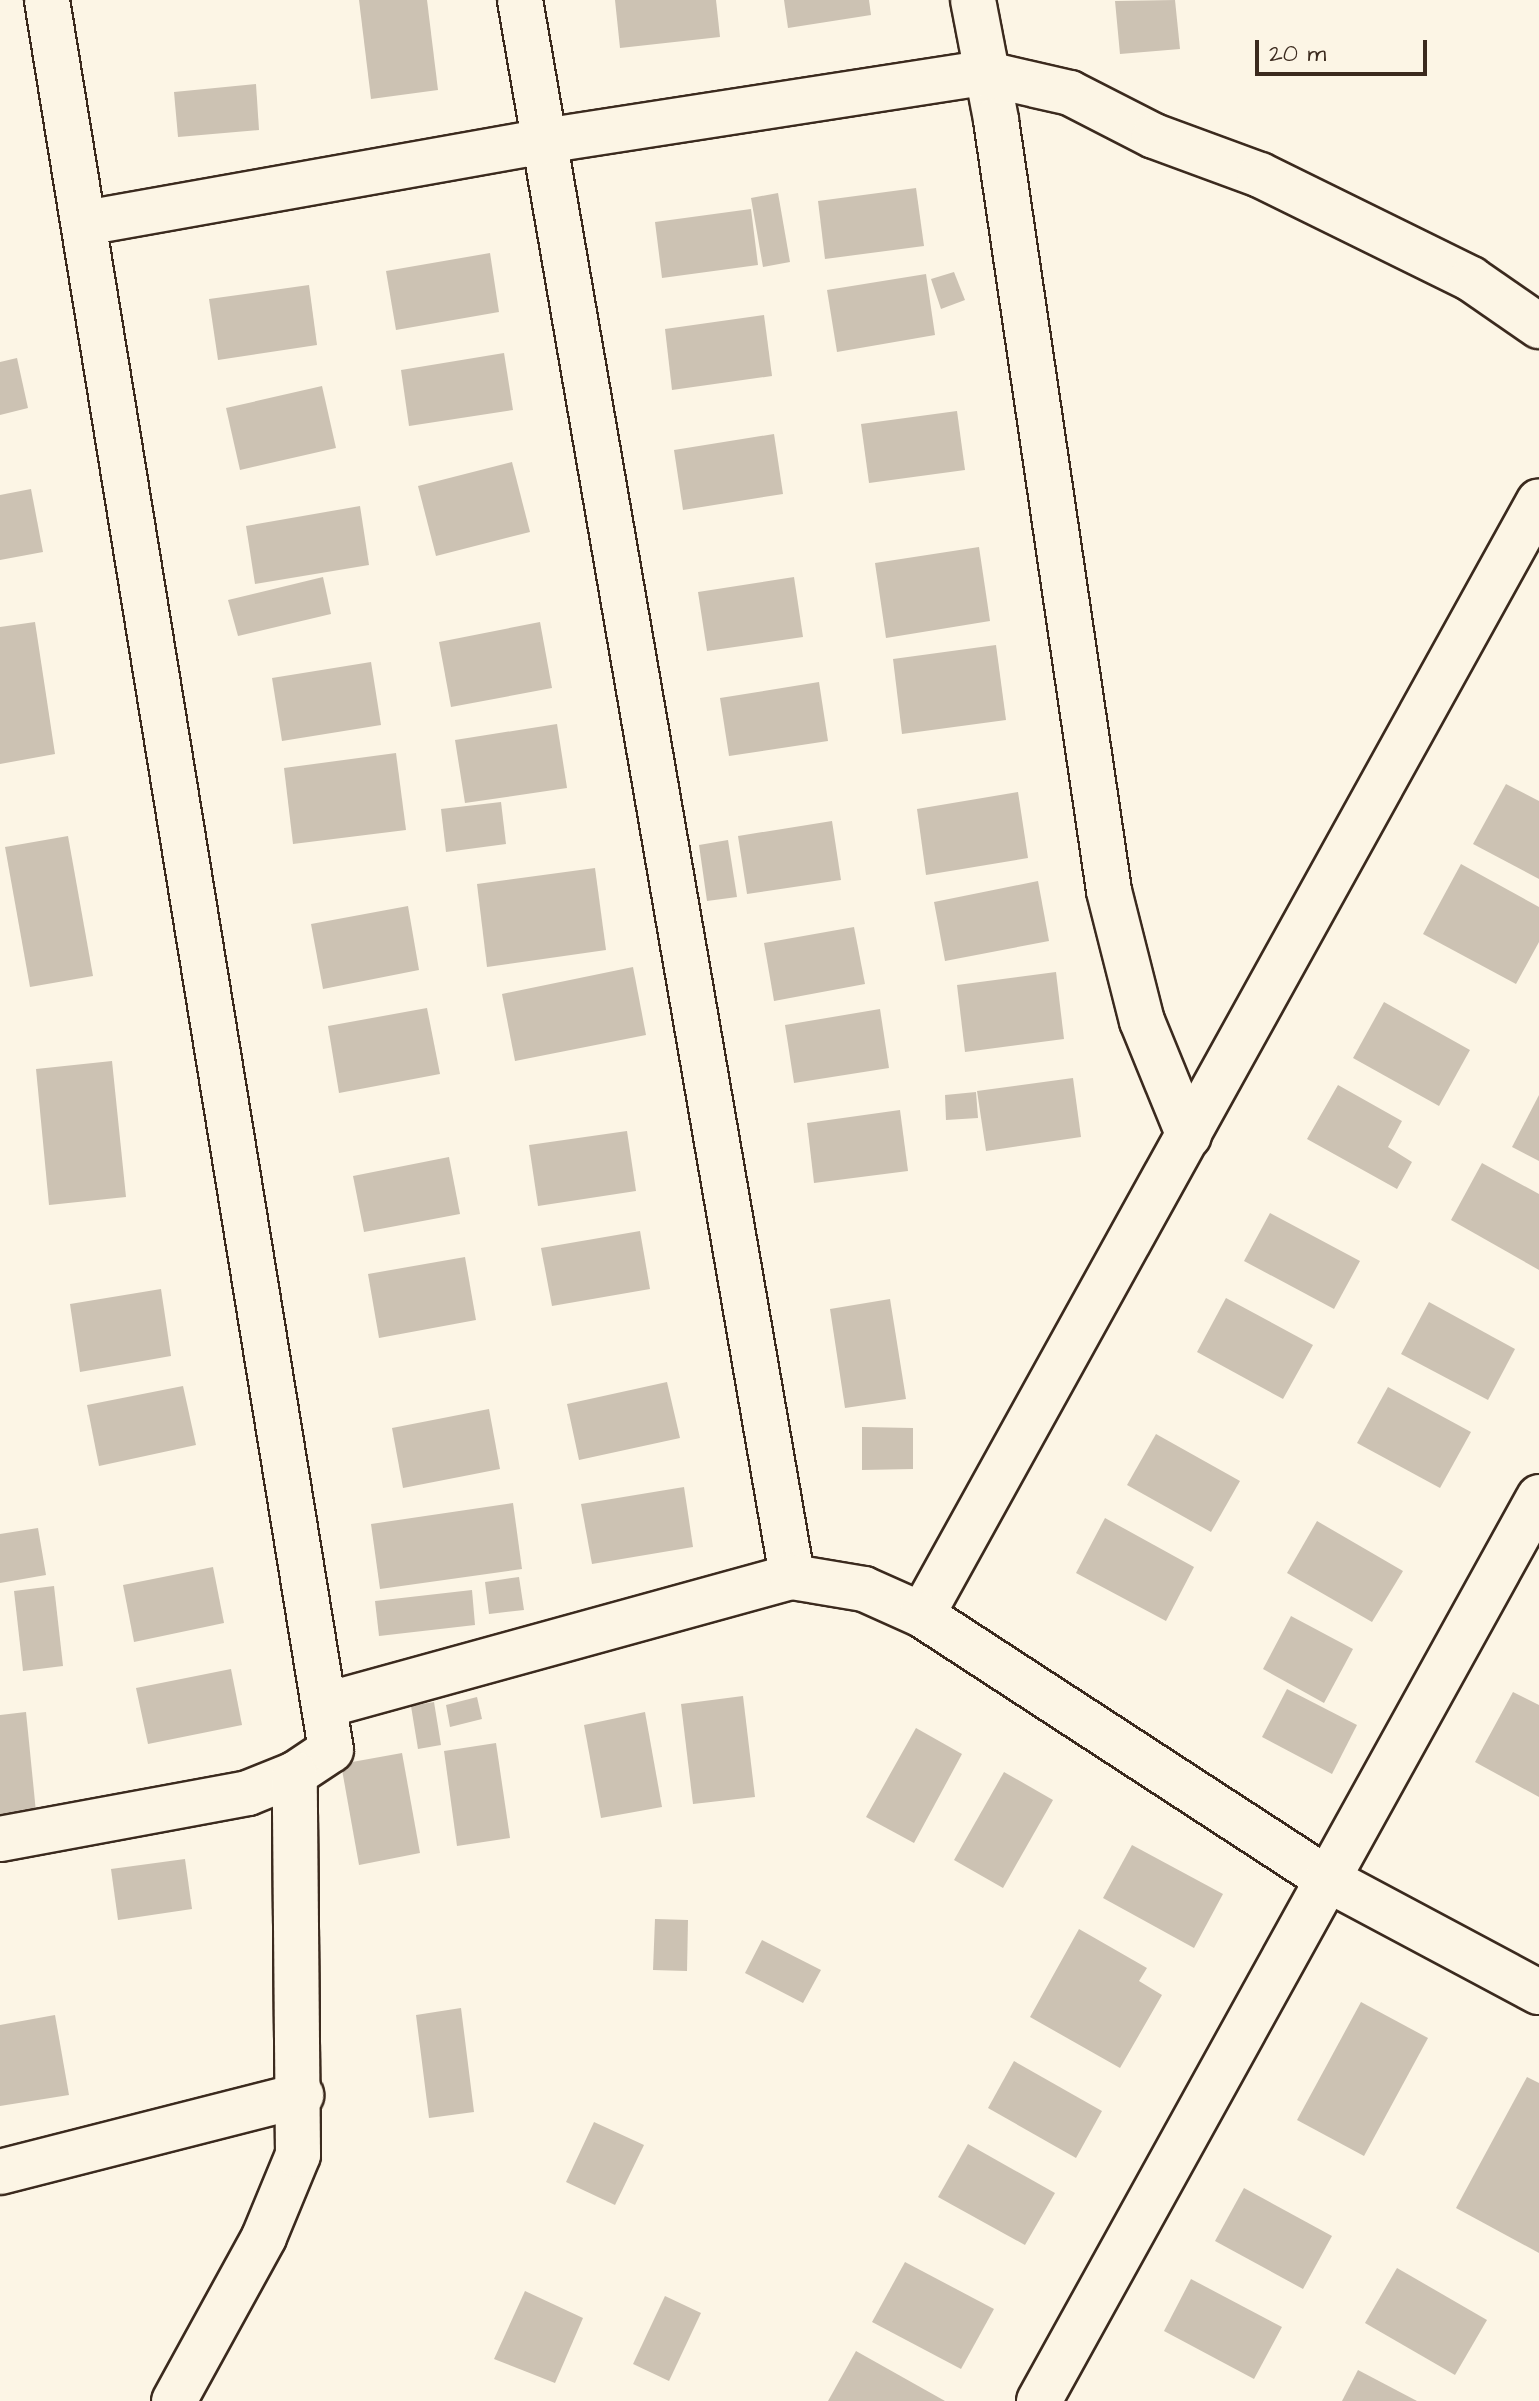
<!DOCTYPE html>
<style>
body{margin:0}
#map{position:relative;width:1539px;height:2401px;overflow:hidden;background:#fcf5e5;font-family:"Architects Daughter",sans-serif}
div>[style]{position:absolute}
.building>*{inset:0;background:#ccc2b3}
.roads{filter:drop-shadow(2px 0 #3b2a1e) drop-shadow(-2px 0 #3b2a1e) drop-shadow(0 2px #3b2a1e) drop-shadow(0 -2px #3b2a1e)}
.minor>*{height:44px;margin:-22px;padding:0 22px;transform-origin:22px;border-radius:22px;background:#fcf5e5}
span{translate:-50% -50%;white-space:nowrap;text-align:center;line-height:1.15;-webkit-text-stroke:7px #fcf5e5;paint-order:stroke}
.scale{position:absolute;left:1255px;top:40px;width:172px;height:36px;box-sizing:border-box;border:4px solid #3b2a1e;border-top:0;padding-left:10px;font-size:24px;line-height:28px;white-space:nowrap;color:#3b2a1e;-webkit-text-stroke:6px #fcf5e5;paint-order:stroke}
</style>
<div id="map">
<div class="building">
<i style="clip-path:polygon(359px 0,427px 0,438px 90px,371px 99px)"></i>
<i style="clip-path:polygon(615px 0,716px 0,720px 37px,620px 48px)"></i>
<i style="clip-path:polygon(784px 0,869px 0,871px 15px,788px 28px)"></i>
<i style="clip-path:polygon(1175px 0,1180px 49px,1120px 54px,1115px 1px)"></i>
<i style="clip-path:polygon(256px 84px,259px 130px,178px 137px,174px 92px)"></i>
<i style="clip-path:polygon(916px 188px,924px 246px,825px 259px,818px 201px)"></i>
<i style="clip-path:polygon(778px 193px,790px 262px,763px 267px,751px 198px)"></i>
<i style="clip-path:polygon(751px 209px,758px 265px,662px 278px,655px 222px)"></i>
<i style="clip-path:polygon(490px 253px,499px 312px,396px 330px,386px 271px)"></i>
<i style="clip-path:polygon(954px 272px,965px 300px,941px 309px,931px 279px)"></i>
<i style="clip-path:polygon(926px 274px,935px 335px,837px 352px,827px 290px)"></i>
<i style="clip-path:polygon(309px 285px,317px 345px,218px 360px,209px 299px)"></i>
<i style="clip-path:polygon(764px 315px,772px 376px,672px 390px,665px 329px)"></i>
<i style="clip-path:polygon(504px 353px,513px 410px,409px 426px,401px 370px)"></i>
<i style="clip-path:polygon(17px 358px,28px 408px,0 415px,0 362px)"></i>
<i style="clip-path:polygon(322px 386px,336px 448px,240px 470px,226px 408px)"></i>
<i style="clip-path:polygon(957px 411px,965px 470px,869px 483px,861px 424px)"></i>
<i style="clip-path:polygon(774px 434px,783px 494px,683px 510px,674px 450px)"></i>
<i style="clip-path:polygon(512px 462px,530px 532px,436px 556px,418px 486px)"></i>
<i style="clip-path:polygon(31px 489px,43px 552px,0 560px,0 495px)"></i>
<i style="clip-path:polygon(360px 506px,369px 565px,255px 584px,246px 526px)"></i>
<i style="clip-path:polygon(979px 547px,990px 621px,886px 638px,875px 563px)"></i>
<i style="clip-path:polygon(323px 577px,331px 614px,238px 636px,228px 600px)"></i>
<i style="clip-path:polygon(794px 577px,803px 637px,707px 651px,698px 592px)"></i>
<i style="clip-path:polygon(35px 622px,55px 754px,0 764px,0 627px)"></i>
<i style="clip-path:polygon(540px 622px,552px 688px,451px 707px,439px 642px)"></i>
<i style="clip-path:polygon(996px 645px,1006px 720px,902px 734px,893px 659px)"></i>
<i style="clip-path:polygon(371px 662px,381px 725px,282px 741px,272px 678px)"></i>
<i style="clip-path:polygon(819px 682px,828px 741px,729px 756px,720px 698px)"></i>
<i style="clip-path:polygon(557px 724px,567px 788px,465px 803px,455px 740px)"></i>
<i style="clip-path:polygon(396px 753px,406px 830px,293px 844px,284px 768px)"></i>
<i style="clip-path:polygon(1506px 784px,1539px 801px,1539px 879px,1473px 844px)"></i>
<i style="clip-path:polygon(1018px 792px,1028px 858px,926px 875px,917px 809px)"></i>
<i style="clip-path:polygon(501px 802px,506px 844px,446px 852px,441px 809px)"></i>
<i style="clip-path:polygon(832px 821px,841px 880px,747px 894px,738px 836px)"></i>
<i style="clip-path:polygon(68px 836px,93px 976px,30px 987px,5px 847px)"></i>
<i style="clip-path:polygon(728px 840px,737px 897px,707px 901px,699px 845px)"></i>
<i style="clip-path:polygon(1461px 864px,1539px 907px,1539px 942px,1516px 984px,1423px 934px)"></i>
<i style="clip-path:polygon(595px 868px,606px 950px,487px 967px,477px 884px)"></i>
<i style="clip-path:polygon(1038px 881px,1049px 941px,945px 961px,934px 902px)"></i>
<i style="clip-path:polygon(408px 906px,419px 970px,323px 989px,311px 924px)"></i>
<i style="clip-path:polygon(854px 927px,865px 984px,774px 1001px,764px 943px)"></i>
<i style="clip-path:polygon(633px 967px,646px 1035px,515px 1061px,502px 994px)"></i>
<i style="clip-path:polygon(1056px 972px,1064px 1039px,965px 1052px,957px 985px)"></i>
<i style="clip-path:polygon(1384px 1002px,1470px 1050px,1439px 1106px,1353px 1058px)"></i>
<i style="clip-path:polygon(427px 1008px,440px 1074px,339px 1093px,328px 1026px)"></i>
<i style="clip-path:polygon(880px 1009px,889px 1068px,794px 1083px,785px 1025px)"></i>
<i style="clip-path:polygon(112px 1061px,126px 1197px,49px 1205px,36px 1069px)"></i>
<i style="clip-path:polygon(1073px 1078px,1081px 1137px,986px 1151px,977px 1091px)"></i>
<i style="clip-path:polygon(1338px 1085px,1402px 1121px,1388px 1147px,1412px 1162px,1397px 1189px,1307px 1139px)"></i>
<i style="clip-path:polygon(976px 1092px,978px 1118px,946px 1120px,945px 1095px)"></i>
<i style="clip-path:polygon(1539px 1095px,1539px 1161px,1512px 1147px)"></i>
<i style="clip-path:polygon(900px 1110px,908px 1171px,814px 1183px,807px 1123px)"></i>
<i style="clip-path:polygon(627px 1131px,636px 1191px,538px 1206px,529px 1145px)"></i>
<i style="clip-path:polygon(449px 1157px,460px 1214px,364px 1232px,353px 1176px)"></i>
<i style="clip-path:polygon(1482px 1163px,1539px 1194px,1539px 1270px,1451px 1220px)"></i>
<i style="clip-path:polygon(1270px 1213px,1360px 1261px,1334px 1309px,1244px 1261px)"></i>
<i style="clip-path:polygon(640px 1231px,650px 1289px,552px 1306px,541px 1248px)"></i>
<i style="clip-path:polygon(465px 1257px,476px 1320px,379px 1338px,368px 1274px)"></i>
<i style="clip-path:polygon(161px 1289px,171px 1356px,80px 1372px,70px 1304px)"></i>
<i style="clip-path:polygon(1226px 1298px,1313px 1345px,1283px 1399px,1197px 1352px)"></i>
<i style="clip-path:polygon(890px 1299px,906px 1399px,845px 1408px,830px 1309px)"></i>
<i style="clip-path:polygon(1429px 1302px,1515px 1349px,1488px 1400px,1401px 1354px)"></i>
<i style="clip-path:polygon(667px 1382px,680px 1438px,579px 1460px,567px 1404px)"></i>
<i style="clip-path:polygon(183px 1386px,196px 1445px,99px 1466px,87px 1405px)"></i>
<i style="clip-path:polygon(1388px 1387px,1471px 1432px,1440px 1488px,1357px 1443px)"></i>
<i style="clip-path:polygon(489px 1409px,500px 1469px,403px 1488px,392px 1428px)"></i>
<i style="clip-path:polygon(862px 1427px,913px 1428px,913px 1469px,862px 1470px)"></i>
<i style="clip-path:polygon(1156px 1434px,1240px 1481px,1211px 1532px,1127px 1485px)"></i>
<i style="clip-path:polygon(684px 1487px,693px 1547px,592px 1564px,581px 1504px)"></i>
<i style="clip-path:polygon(513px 1503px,522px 1569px,380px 1589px,371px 1524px)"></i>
<i style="clip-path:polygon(1105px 1518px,1194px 1567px,1166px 1621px,1076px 1573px)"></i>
<i style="clip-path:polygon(1317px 1521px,1403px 1571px,1372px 1622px,1287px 1573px)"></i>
<i style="clip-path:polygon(38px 1528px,46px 1575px,0 1583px,0 1534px)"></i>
<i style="clip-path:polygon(213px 1567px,224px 1623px,134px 1642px,123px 1585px)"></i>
<i style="clip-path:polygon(519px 1577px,524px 1610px,489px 1614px,485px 1582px)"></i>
<i style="clip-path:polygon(54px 1586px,63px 1666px,23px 1671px,14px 1591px)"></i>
<i style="clip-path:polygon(472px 1590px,475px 1625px,379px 1636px,375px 1601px)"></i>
<i style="clip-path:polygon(1291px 1616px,1353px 1649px,1324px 1703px,1263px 1669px)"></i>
<i style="clip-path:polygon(231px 1669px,242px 1725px,148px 1744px,136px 1688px)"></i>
<i style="clip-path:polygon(1287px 1689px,1357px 1725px,1332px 1774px,1262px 1737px)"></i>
<i style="clip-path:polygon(1513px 1692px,1539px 1705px,1539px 1797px,1475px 1762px)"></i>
<i style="clip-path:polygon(743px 1696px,755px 1797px,693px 1804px,681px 1704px)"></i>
<i style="clip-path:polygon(477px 1697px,482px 1719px,450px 1727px,446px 1705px)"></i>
<i style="clip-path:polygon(434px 1702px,441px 1745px,418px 1749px,411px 1706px)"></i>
<i style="clip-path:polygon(26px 1712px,37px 1822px,0 1826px,0 1715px)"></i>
<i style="clip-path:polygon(645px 1712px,662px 1807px,601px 1818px,584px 1725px)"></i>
<i style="clip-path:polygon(916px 1728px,962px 1754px,914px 1843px,866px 1817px)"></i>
<i style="clip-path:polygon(496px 1743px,510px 1838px,457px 1846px,444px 1751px)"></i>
<i style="clip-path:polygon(402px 1753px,420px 1853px,359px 1865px,341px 1764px)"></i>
<i style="clip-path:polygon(1004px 1772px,1053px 1800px,1003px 1888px,954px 1860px)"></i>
<i style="clip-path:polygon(1132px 1845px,1223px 1894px,1194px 1948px,1103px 1898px)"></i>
<i style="clip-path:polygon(185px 1859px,192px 1909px,118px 1920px,111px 1869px)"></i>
<i style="clip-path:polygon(655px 1919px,688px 1920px,687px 1971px,653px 1970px)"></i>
<i style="clip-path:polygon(1079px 1929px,1147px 1968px,1139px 1981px,1162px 1995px,1120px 2068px,1030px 2017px)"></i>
<i style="clip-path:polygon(762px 1940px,821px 1970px,803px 2003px,745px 1973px)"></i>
<i style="clip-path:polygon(1361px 2002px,1428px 2038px,1364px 2156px,1297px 2120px)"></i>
<i style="clip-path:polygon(461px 2008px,474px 2112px,429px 2118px,416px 2015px)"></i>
<i style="clip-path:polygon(55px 2015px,69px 2095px,0 2106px,0 2025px)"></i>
<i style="clip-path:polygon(1014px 2061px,1102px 2111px,1076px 2158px,988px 2108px)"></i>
<i style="clip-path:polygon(1527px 2077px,1539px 2083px,1539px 2253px,1456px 2208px)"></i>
<i style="clip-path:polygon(594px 2122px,644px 2145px,615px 2205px,566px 2182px)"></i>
<i style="clip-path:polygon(968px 2144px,1055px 2193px,1025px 2245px,938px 2197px)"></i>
<i style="clip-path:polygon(1244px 2188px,1332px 2236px,1303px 2289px,1215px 2241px)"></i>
<i style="clip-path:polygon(905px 2262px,994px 2309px,961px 2369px,872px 2322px)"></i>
<i style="clip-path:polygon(1397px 2268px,1487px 2320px,1455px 2375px,1365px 2323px)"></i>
<i style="clip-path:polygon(1191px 2279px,1282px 2327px,1254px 2379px,1164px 2331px)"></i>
<i style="clip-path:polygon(525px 2291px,583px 2318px,555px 2383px,494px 2359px)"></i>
<i style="clip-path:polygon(665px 2296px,701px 2313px,669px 2381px,633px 2364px)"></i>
<i style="clip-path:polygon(856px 2351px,945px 2401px,828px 2401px)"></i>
<i style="clip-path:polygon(1358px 2370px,1417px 2401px,1342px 2401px)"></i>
</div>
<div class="roads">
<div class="minor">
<i style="left:520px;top:0;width:1600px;rotate:80.21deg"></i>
<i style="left:973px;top:0;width:122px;rotate:79.1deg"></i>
<i style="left:996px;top:120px;width:779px;rotate:81.66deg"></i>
<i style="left:1109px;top:891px;width:134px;rotate:75.8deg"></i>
<i style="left:1142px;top:1021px;width:124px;rotate:67.8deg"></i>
<i style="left:85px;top:223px;width:466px;rotate:-10.1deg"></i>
<i style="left:544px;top:141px;width:444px;rotate:-8.8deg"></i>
<i style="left:983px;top:73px;width:89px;rotate:12.9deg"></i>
<i style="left:1070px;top:93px;width:94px;rotate:27.1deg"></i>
<i style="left:1154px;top:136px;width:113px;rotate:20.2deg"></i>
<i style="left:1260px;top:175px;width:235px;rotate:26.2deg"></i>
<i style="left:1471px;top:279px;width:83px;rotate:34.7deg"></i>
<i style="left:922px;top:1615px;width:1273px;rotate:-61.02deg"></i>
<i style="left:326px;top:1705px;width:483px;rotate:-15.4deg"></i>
<i style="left:792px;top:1577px;width:73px;rotate:9.5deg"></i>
<i style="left:864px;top:1589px;width:64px;rotate:24.1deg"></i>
<i style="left:922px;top:1615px;width:483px;rotate:33.1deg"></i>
<i style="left:1327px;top:1879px;width:240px;rotate:28.1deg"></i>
<i style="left:0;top:1839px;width:252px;rotate:-10.5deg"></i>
<i style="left:248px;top:1793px;width:51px;rotate:-22deg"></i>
<i style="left:295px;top:1774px;width:43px;rotate:-33.7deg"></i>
<i style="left:331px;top:1750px;width:1773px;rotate:-99.22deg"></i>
<i style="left:0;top:2172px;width:311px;rotate:-14.3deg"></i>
<i style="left:174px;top:2401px;width:187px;rotate:-61.2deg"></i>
<i style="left:264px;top:2237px;width:89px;rotate:-67.5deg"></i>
<i style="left:298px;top:2155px;width:381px;rotate:-90.5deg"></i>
<i style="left:1039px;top:2401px;width:1033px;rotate:-61.05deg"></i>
</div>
</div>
<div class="scale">20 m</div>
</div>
